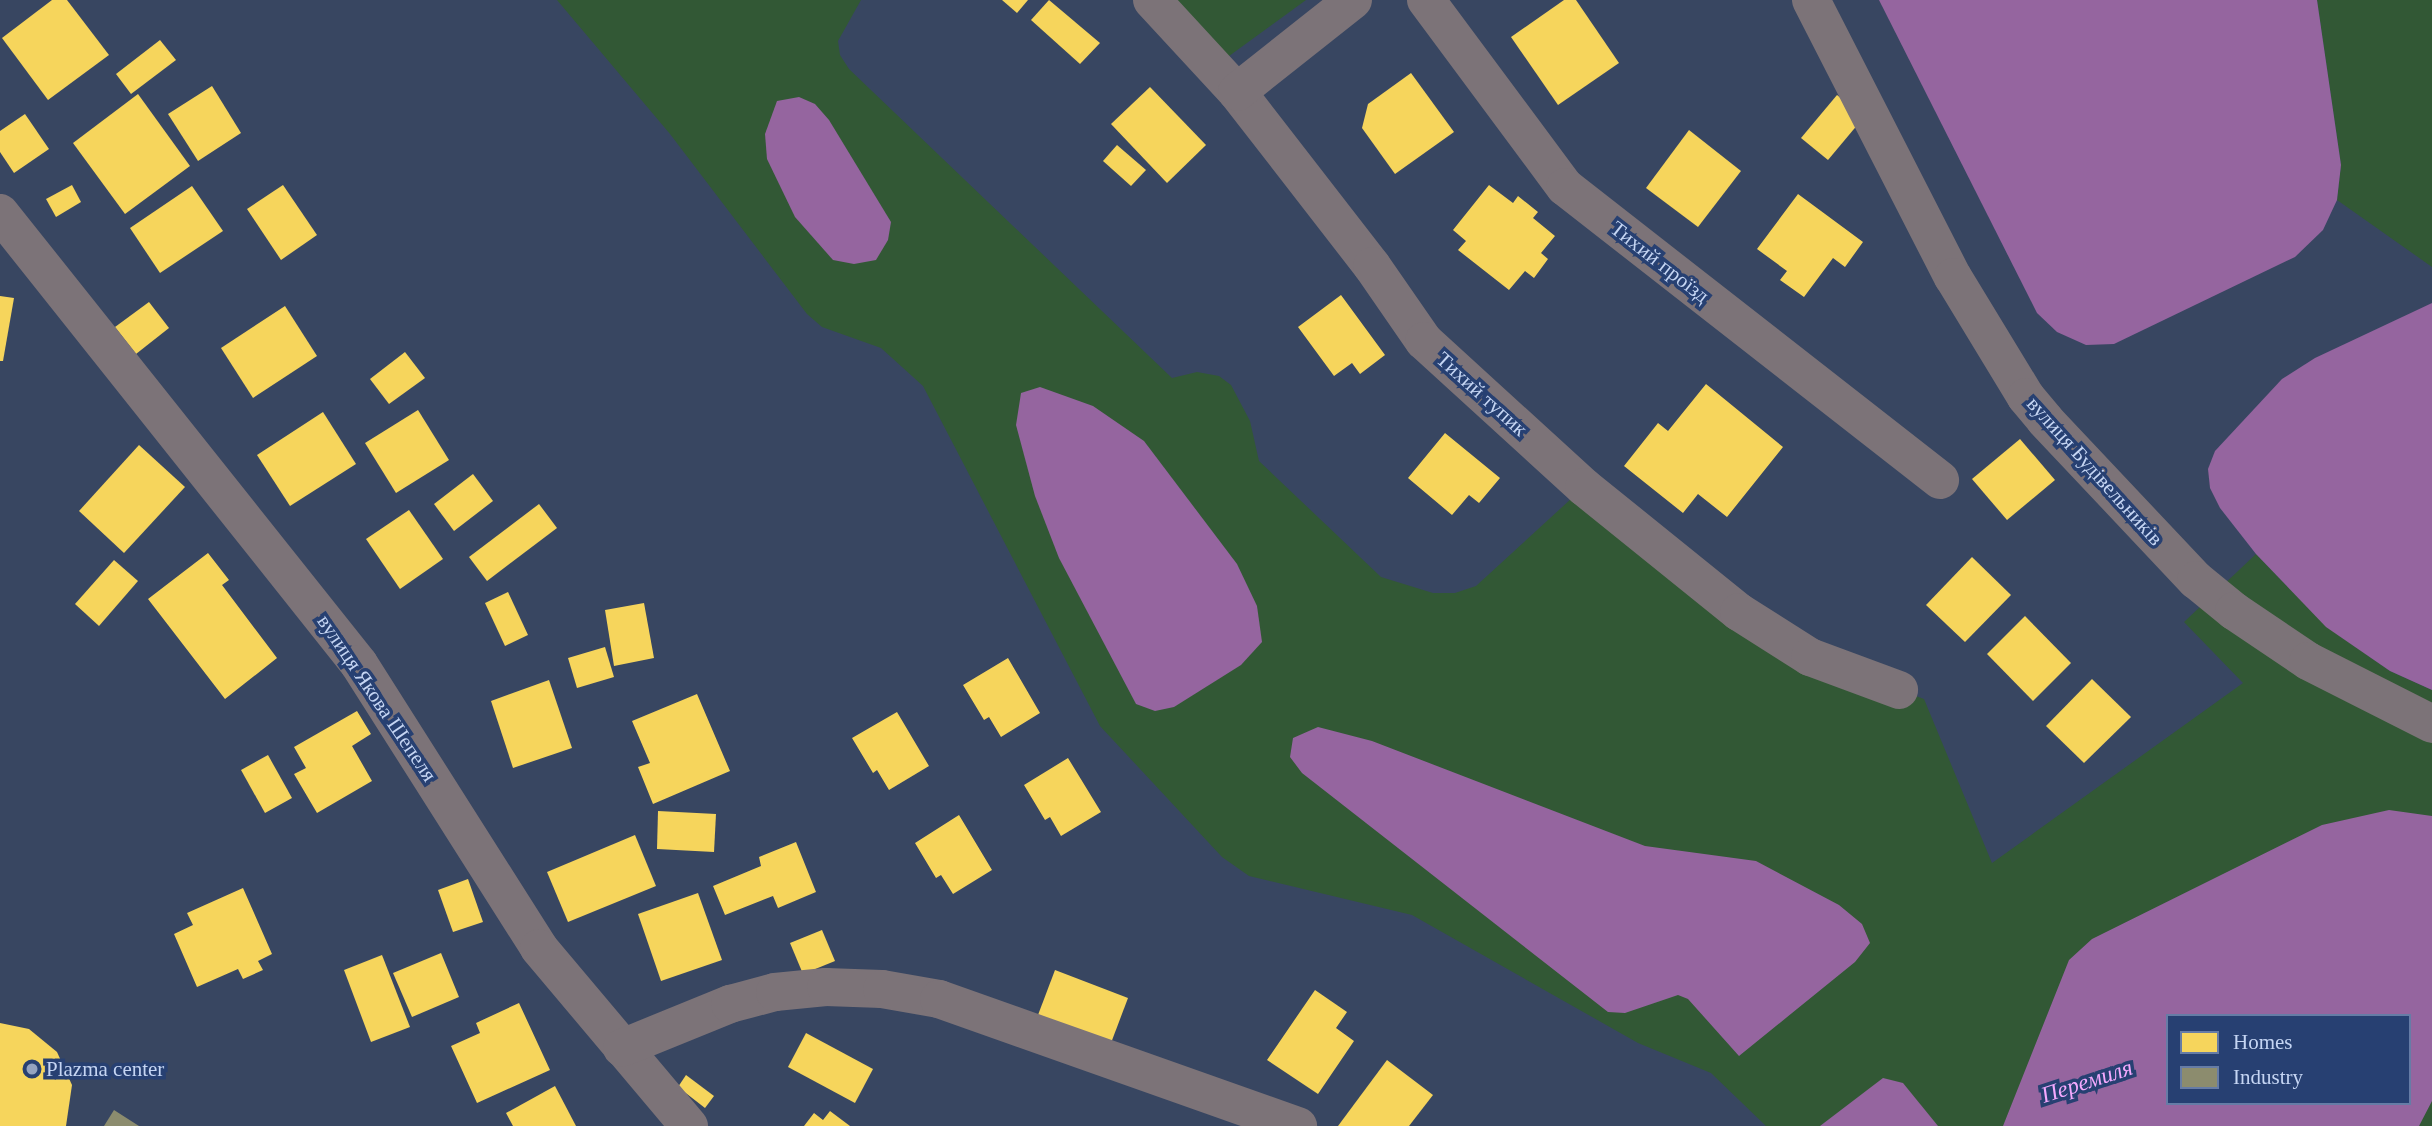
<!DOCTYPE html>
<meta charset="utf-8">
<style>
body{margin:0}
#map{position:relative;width:2432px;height:1126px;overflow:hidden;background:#384661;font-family:Georgia,serif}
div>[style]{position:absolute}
.green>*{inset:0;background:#325835}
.water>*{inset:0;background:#95659f}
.homes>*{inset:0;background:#f6d55c}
.industry>*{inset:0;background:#8c8c6e}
.minor>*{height:38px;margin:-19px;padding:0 19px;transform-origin:19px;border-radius:19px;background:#7c7378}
.dots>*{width:19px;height:19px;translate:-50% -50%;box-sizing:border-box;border:4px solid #274072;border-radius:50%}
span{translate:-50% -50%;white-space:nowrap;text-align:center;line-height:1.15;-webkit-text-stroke:7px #274072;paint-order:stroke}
.street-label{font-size:21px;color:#c5d5f3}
.poi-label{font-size:21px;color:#c5d5f3}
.left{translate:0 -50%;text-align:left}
.water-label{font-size:23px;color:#f4a9fe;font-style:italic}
.legend{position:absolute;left:2166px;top:1014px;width:245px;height:91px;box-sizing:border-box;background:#274072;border:2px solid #667ca6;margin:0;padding:9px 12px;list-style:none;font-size:21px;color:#c5d5f3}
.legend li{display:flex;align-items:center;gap:14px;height:35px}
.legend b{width:35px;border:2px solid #667ca6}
</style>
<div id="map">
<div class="green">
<i style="clip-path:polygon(evenodd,557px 0,861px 0,838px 41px,840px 55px,849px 69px,1172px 378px,1197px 372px,1219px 376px,1231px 385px,1250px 421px,1259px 461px,1381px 577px,1433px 593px,1455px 593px,1476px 586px,1584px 487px,1810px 657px,1924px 699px,1992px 863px,2243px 683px,2184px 622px,2256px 554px,2327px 627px,2390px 671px,2432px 690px,2432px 1126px,1766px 1126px,1711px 1073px,1638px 1043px,1412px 915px,1249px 876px,1222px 857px,1100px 726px,923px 386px,881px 348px,822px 327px,807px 314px,670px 134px,557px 0,2168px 1016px,2409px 1016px,2409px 1103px,2168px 1103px,2168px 1016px)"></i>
<i style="clip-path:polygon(1152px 0,1306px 0,1214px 67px)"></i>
<i style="clip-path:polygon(2317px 0,2432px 0,2432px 267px,2337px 200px,2341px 165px)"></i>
</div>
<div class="water">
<i style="clip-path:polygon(1879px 0,2317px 0,2341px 165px,2337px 200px,2323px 230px,2295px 257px,2114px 344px,2086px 345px,2057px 332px,2037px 313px)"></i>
<i style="clip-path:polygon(799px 97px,815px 104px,829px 120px,891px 222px,888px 240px,876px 260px,854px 264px,833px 260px,795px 217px,767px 159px,765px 134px,777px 101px)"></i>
<i style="clip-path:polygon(2432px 303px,2432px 690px,2390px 671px,2326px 627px,2256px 554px,2220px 508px,2210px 488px,2208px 469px,2215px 451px,2282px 379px,2315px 358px)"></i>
<i style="clip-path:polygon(1040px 387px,1093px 406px,1144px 441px,1237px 564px,1257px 606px,1262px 642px,1241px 665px,1174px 707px,1155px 711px,1136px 704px,1059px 558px,1035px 496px,1016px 425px,1021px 393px)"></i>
<i style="clip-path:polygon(1318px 727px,1372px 741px,1645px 846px,1756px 861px,1839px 905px,1862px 924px,1870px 943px,1855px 962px,1739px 1056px,1688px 999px,1678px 995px,1625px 1013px,1608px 1012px,1302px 773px,1290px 757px,1293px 738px)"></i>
<i style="clip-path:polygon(evenodd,2389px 810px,2432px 816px,2432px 1101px,2419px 1126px,2003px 1126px,2069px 960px,2092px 939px,2322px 825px,2389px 810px,2168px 1016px,2409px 1016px,2409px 1103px,2168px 1103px,2168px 1016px)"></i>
<i style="clip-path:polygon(1883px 1078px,1903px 1083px,1938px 1126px,1820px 1126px)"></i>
</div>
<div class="homes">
<i style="clip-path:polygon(52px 0,67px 0,109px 55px,48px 100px,2px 38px)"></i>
<i style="clip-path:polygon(1002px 0,1028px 0,1017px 13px)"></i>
<i style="clip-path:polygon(1049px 0,1100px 43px,1080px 64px,1031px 20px)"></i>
<i style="clip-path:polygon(1564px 0,1576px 0,1619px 63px,1558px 105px,1511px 37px)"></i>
<i style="clip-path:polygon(160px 40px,176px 60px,131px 94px,116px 74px)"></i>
<i style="clip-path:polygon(1411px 73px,1454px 132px,1395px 174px,1362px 128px,1368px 104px)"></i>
<i style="clip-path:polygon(212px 86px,241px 133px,198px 161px,168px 114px)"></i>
<i style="clip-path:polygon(1150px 87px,1206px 145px,1167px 183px,1111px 124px)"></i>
<i style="clip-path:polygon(138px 94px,190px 166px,125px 214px,73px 143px)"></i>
<i style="clip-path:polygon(1837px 95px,1864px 117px,1828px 160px,1801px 138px)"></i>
<i style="clip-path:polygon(25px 114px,49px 149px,14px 173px,0 152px,0 131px)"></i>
<i style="clip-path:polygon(1689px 130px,1741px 171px,1698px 227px,1646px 188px)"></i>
<i style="clip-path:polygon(1117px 145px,1146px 170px,1131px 186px,1103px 161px)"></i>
<i style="clip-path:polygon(72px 185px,81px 202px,56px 217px,46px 199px)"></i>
<i style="clip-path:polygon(283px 185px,317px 235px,281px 260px,247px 209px)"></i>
<i style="clip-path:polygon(1489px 185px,1513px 203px,1518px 196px,1538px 212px,1533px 218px,1555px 236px,1541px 253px,1548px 259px,1534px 278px,1525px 271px,1509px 290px,1458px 250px,1466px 241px,1453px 230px)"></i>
<i style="clip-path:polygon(192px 186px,223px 231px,160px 273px,130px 228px)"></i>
<i style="clip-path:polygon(1798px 194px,1863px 242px,1845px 267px,1833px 258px,1804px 297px,1780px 280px,1787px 271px,1757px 249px)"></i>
<i style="clip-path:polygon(1341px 295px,1385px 355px,1360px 374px,1352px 363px,1334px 376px,1298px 327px)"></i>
<i style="clip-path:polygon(0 296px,14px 298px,3px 361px,0 361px)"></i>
<i style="clip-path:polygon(149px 302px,169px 328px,136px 354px,115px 327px)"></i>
<i style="clip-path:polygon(285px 306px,317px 356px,253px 398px,221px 348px)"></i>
<i style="clip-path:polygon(405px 352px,425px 378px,389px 404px,370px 379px)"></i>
<i style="clip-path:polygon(1706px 384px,1783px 447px,1727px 517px,1698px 494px,1683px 513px,1624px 466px,1658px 423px,1668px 431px)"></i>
<i style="clip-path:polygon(418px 410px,449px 460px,396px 493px,365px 443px)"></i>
<i style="clip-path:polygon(323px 412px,356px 464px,290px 506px,257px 455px)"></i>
<i style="clip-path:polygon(1445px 433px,1500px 478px,1479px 503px,1469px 495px,1452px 515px,1408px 478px)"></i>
<i style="clip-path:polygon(2020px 439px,2055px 480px,2007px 520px,1972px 479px)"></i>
<i style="clip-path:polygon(139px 445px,185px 487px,124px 553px,79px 511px)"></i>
<i style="clip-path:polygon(473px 474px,493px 501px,454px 531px,434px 504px)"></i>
<i style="clip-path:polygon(539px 504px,557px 528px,487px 581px,469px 557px)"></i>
<i style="clip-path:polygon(409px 510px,443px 559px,400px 589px,366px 539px)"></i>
<i style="clip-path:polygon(208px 553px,229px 580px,222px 585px,277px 658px,225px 699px,148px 599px)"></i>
<i style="clip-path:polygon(1972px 557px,2011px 595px,1965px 642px,1926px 605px)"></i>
<i style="clip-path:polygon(114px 560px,138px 581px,99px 626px,75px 604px)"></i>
<i style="clip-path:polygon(508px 592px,528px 635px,505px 646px,485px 603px)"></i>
<i style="clip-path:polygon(644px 603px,654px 658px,614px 666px,605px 610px)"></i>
<i style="clip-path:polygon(2025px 616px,2071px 663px,2033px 701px,1987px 654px)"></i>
<i style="clip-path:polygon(605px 647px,614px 677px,577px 688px,568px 658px)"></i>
<i style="clip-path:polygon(1008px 658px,1040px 713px,1001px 737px,989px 717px,984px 720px,963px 685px)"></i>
<i style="clip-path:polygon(2092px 679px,2131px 717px,2084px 763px,2046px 726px)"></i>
<i style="clip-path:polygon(549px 680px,572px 748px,513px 768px,491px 701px)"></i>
<i style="clip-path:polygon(697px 694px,730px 771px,653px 804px,638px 767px,650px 763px,632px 721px)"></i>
<i style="clip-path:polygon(357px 711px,371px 734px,352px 746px,372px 781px,317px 813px,294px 774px,306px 768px,294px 747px)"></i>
<i style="clip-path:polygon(897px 712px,929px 766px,889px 790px,877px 770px,873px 773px,852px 738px)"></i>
<i style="clip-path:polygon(268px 755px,292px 798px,265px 813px,241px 770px)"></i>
<i style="clip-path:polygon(1068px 758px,1101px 812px,1061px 836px,1050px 817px,1045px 820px,1024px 785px)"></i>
<i style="clip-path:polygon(658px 811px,716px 814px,714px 852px,657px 849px)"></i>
<i style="clip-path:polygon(959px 815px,992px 870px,953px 894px,941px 875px,936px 878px,915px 843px)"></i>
<i style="clip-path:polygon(635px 835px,656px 886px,568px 922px,547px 872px)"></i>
<i style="clip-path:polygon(796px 842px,816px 892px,778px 908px,773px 896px,725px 915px,713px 886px,761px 866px,759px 857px)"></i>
<i style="clip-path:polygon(468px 879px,483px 922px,453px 932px,438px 890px)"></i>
<i style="clip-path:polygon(243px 888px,272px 954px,258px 961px,263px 970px,243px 979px,238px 969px,197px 987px,174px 934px,193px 925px,187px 913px)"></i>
<i style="clip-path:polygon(698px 893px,722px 960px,661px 981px,638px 914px)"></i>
<i style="clip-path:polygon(822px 930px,835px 961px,803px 974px,790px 943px)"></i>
<i style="clip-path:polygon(441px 953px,459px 997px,412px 1017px,393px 973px)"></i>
<i style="clip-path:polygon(382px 955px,410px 1027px,371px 1042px,344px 970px)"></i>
<i style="clip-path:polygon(1055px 970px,1128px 998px,1111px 1043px,1038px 1015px)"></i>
<i style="clip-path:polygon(1315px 990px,1347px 1012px,1336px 1028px,1354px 1041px,1318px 1094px,1267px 1060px)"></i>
<i style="clip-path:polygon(519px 1003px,550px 1070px,477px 1103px,451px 1046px,480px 1033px,476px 1023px)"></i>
<i style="clip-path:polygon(0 1023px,29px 1029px,57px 1052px,72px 1085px,66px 1126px,0 1126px)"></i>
<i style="clip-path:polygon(806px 1033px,873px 1069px,855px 1103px,788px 1067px)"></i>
<i style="clip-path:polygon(1387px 1060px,1433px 1095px,1409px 1126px,1338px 1126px)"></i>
<i style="clip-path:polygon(686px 1075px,714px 1096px,705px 1108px,678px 1087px)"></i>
<i style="clip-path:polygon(555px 1086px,576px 1126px,513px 1126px,506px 1113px)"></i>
<i style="clip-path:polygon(830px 1111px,850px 1126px,804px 1126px,814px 1113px,823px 1120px)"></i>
</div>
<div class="industry">
<i style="clip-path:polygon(114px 1110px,139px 1126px,104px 1126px)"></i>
</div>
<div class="minor">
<i style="left:1152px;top:0;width:125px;rotate:47.3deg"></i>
<i style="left:1237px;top:92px;width:220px;rotate:52.2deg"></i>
<i style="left:1372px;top:266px;width:91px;rotate:55.3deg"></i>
<i style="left:1424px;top:341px;width:217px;rotate:42.4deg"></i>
<i style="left:1584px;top:487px;width:199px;rotate:38.9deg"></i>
<i style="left:1739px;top:612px;width:84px;rotate:32.4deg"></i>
<i style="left:1810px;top:657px;width:95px;rotate:20.3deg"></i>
<i style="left:1426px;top:0;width:233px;rotate:53.4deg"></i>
<i style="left:1565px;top:187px;width:476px;rotate:38deg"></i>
<i style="left:1811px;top:0;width:311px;rotate:62.9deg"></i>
<i style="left:1953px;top:277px;width:140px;rotate:58.7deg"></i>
<i style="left:2026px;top:397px;width:30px;rotate:50deg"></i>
<i style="left:2045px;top:420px;width:220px;rotate:46.7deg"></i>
<i style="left:2196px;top:580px;width:49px;rotate:39.2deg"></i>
<i style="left:2234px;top:611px;width:89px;rotate:34deg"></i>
<i style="left:2308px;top:661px;width:139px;rotate:26.9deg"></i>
<i style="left:1237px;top:92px;width:148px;rotate:-38.4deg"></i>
<i style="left:0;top:213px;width:576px;rotate:51.48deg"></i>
<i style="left:359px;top:664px;width:336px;rotate:57.6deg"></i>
<i style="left:539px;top:948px;width:233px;rotate:49.9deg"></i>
<i style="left:622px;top:1048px;width:117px;rotate:-22.2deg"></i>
<i style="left:730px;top:1004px;width:47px;rotate:-14.9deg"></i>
<i style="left:775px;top:992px;width:51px;rotate:-5.6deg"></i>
<i style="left:826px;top:987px;width:56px;rotate:2deg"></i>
<i style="left:882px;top:989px;width:58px;rotate:10deg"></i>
<i style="left:939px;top:999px;width:381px;rotate:19.5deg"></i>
</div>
<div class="dots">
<i style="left:32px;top:1069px;background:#94a3c0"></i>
</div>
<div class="street-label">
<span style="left:1660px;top:262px;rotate:38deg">Тихий проїзд</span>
<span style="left:1482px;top:394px;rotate:42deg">Тихий тупик</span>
<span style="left:2095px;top:471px;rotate:48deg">вулиця Будівельників</span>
<span style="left:377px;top:698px;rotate:56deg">вулиця Якова Шепеля</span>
</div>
<div class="poi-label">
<span class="left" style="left:46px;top:1069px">Plazma center</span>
</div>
<div class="water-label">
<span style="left:2087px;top:1082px;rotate:-18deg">Перемиля</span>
</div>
<ul class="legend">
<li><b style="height:19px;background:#f6d55c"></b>Homes</li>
<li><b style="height:19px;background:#8c8c6e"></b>Industry</li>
</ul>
</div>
